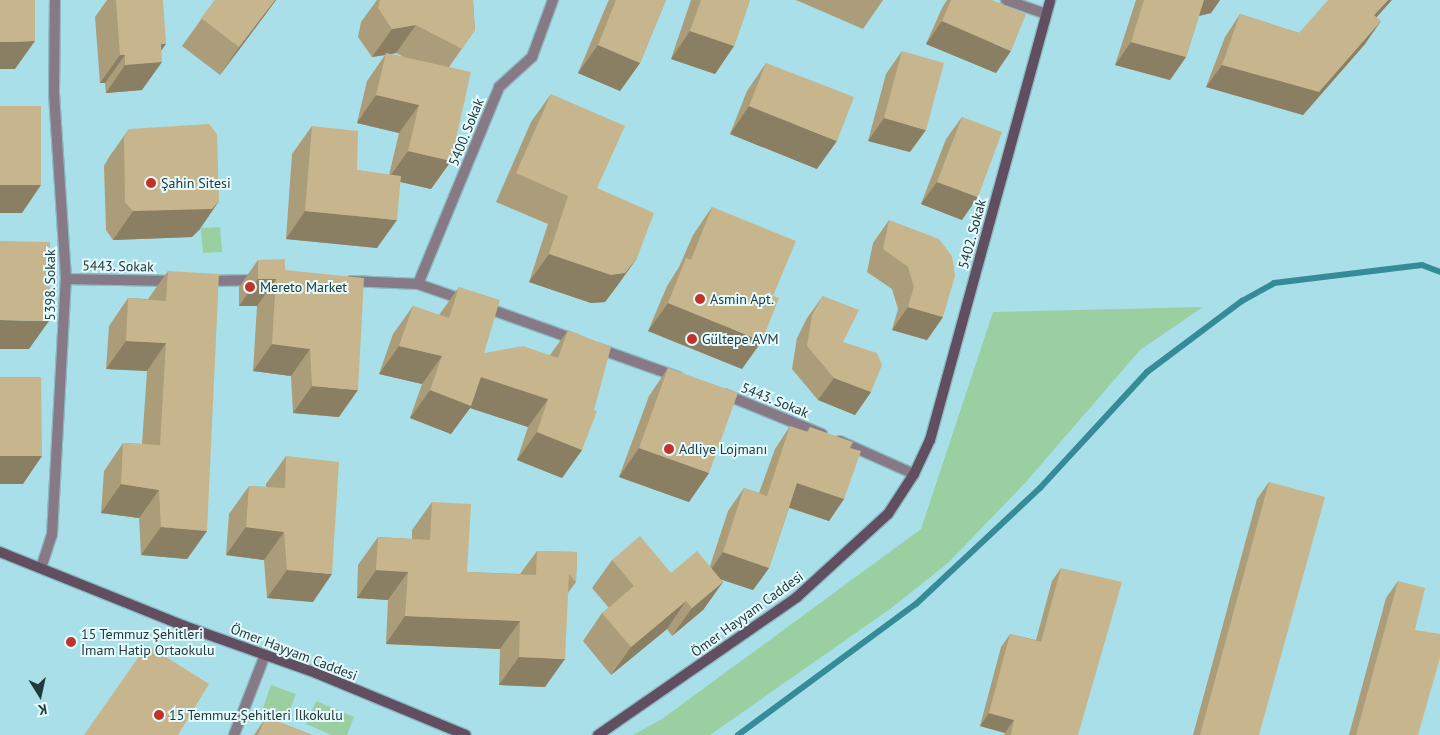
<!DOCTYPE html>
<meta charset="utf-8">
<style>
body{margin:0}
#map{position:relative;width:1440px;height:735px;overflow:hidden;background:#a8dfe8;font-family:"PT Sans",sans-serif}
div>[style]{position:absolute}
.green>*{inset:0;background:#9acfa1}
.stream>*{height:6px;margin:-3px;padding:0 3px;transform-origin:3px;border-radius:3px;background:#358b98}
.roads{filter:drop-shadow(1px 0 #8bbbc2) drop-shadow(-1px 0 #8bbbc2) drop-shadow(0 1px #8bbbc2) drop-shadow(0 -1px #8bbbc2)}
.street>*{height:10px;margin:-5px;padding:0 5px;transform-origin:5px;border-radius:5px;background:#877986}
.secondary>*{height:10px;margin:-5px;padding:0 5px;transform-origin:5px;border-radius:5px;background:#624e61}
.wall>*{inset:0;background:#ab9d79}
.shaded-wall>*{inset:0;background:#8b7f63}
.building>*{inset:0;background:#c7b68d}
.dots>*{width:14px;height:14px;translate:-50% -50%;box-sizing:border-box;border:2px solid #e4fafd;border-radius:50%}
span{translate:-50% -50%;white-space:nowrap;text-align:center;line-height:1.15;-webkit-text-stroke:4px #e4fafd;paint-order:stroke}
.street-label{font-size:14px;color:#233a3d}
.poi-label{font-size:14px;color:#233a3d}
.left{translate:0 -50%;text-align:left}
.north{position:absolute;left:15px;top:670px;width:50px;height:50px;-webkit-text-stroke:4px #e4fafd;paint-order:stroke;rotate:170deg;font-size:14px;font-weight:700;line-height:20px;text-align:center;color:#233a3d}
.north::after{content:'';display:block;margin:auto;width:18px;height:22px;background:#233a3d;clip-path:polygon(50% 0,100% 100%,50% 72%,0 100%)}
</style>
<div id="map">
<div class="green">
<i style="clip-path:polygon(220px 227px,222px 252px,203px 253px,201px 228px)"></i>
<i style="clip-path:polygon(1203px 307px,1140px 350px,1025px 483px,948px 563px,890px 609px,710px 735px,633px 735px,662px 719px,921px 529px,993px 312px)"></i>
<i style="clip-path:polygon(271px 685px,296px 694px,287px 717px,263px 708px)"></i>
<i style="clip-path:polygon(316px 701px,354px 717px,347px 735px,332px 735px,306px 724px)"></i>
</div>
<div class="stream">
<i style="left:738px;top:735px;width:221px;rotate:-36.4deg"></i>
<i style="left:916px;top:604px;width:170px;rotate:-43.1deg"></i>
<i style="left:1040px;top:488px;width:158px;rotate:-47.3deg"></i>
<i style="left:1147px;top:372px;width:119px;rotate:-36.8deg"></i>
<i style="left:1242px;top:301px;width:37px;rotate:-29deg"></i>
<i style="left:1274px;top:283px;width:149px;rotate:-6.9deg"></i>
<i style="left:1422px;top:265px;width:19px;rotate:21deg"></i>
</div>
<div class="roads">
<div class="street">
<i style="left:1006px;top:0;width:42px;rotate:19.3deg"></i>
<i style="left:66px;top:279px;width:108px;rotate:1.1deg"></i>
<i style="left:206px;top:281px;width:51px;rotate:-1.1deg"></i>
<i style="left:351px;top:281px;width:67px;rotate:2.6deg"></i>
<i style="left:418px;top:284px;width:49px;rotate:19.2deg"></i>
<i style="left:418px;top:284px;width:213px;rotate:-67.6deg"></i>
<i style="left:499px;top:87px;width:45px;rotate:-42.3deg"></i>
<i style="left:532px;top:57px;width:61px;rotate:-69.8deg"></i>
<i style="left:484px;top:307px;width:98px;rotate:19.7deg"></i>
<i style="left:597px;top:348px;width:86px;rotate:19.7deg"></i>
<i style="left:724px;top:394px;width:106px;rotate:22.2deg"></i>
<i style="left:840px;top:441px;width:81px;rotate:24deg"></i>
<i style="left:41px;top:568px;width:35px;rotate:-72deg"></i>
<i style="left:52px;top:535px;width:256px;rotate:-86.9deg"></i>
<i style="left:66px;top:279px;width:186px;rotate:-93.7deg"></i>
<i style="left:54px;top:93px;width:93px;rotate:-89.4deg"></i>
<i style="left:234px;top:735px;width:86px;rotate:-68.8deg"></i>
</div>
<div class="secondary">
<i style="left:0;top:552px;width:198px;rotate:21.9deg"></i>
<i style="left:184px;top:626px;width:140px;rotate:19.6deg"></i>
<i style="left:316px;top:673px;width:162px;rotate:22.5deg"></i>
<i style="left:598px;top:735px;width:242px;rotate:-34.7deg"></i>
<i style="left:797px;top:597px;width:123px;rotate:-42.4deg"></i>
<i style="left:888px;top:514px;width:48px;rotate:-57deg"></i>
<i style="left:914px;top:474px;width:38px;rotate:-65deg"></i>
<i style="left:930px;top:440px;width:456px;rotate:-74.7deg"></i>
</div>
</div>
<div class="wall">
<i style="clip-path:polygon(107px 0,163px 0,161px 51px,142px 90px,106px 93px,105px 83px,100px 83px,95px 17px)"></i>
<i style="clip-path:polygon(215px 0,276px 0,220px 75px,182px 46px)"></i>
<i style="clip-path:polygon(evenodd,377px 0,473px 0,475px 30px,449px 67px,451px 161px,431px 189px,400px 182px,377px 248px,286px 239px,292px 154px,312px 126px,357px 170px,389px 175px,399px 133px,357px 123px,367px 81px,385px 55px,372px 57px,358px 37px,361px 22px,377px 0,396px 53px,404px 57px,390px 54px,396px 53px)"></i>
<i style="clip-path:polygon(609px 0,666px 0,640px 63px,620px 91px,578px 73px,607px 4px)"></i>
<i style="clip-path:polygon(691px 0,750px 0,734px 46px,715px 74px,671px 59px)"></i>
<i style="clip-path:polygon(796px 0,883px 0,863px 29px)"></i>
<i style="clip-path:polygon(947px 0,992px 0,996px 73px,926px 44px,942px 8px)"></i>
<i style="clip-path:polygon(1136px 0,1220px 0,1211px 13px,1199px 16px,1186px 57px,1170px 80px,1115px 65px)"></i>
<i style="clip-path:polygon(1240px 14px,1299px 33px,1376px 17px,1365px 44px,1303px 115px,1206px 87px,1225px 37px)"></i>
<i style="clip-path:polygon(902px 51px,910px 152px,868px 141px,886px 74px)"></i>
<i style="clip-path:polygon(766px 63px,817px 169px,730px 134px,747px 91px)"></i>
<i style="clip-path:polygon(551px 94px,597px 188px,637px 258px,617px 286px,605px 302px,591px 303px,529px 282px,548px 224px,496px 202px,531px 122px)"></i>
<i style="clip-path:polygon(962px 117px,962px 220px,921px 204px,946px 139px)"></i>
<i style="clip-path:polygon(129px 129px,200px 229px,192px 237px,113px 240px,106px 230px,104px 166px,109px 157px)"></i>
<i style="clip-path:polygon(712px 207px,742px 369px,648px 331px,667px 286px,679px 267px,693px 235px)"></i>
<i style="clip-path:polygon(889px 220px,943px 317px,927px 340px,892px 330px,898px 309px,892px 289px,867px 272px,873px 243px)"></i>
<i style="clip-path:polygon(258px 260px,285px 270px,339px 417px,293px 413px,291px 376px,253px 371px,257px 306px,239px 306px,239px 287px)"></i>
<i style="clip-path:polygon(168px 271px,207px 531px,187px 559px,141px 555px,139px 518px,101px 513px,104px 471px,123px 443px,142px 444px,147px 371px,106px 369px,109px 326px,128px 298px,148px 299px)"></i>
<i style="clip-path:polygon(459px 287px,484px 353px,550px 355px,568px 330px,582px 450px,562px 478px,517px 460px,528px 427px,470px 408px,451px 434px,410px 418px,422px 384px,379px 374px,393px 334px,413px 306px,439px 315px)"></i>
<i style="clip-path:polygon(823px 296px,843px 342px,871px 392px,855px 415px,818px 400px,792px 369px,797px 338px,807px 318px)"></i>
<i style="clip-path:polygon(668px 368px,709px 473px,689px 502px,619px 477px,649px 396px)"></i>
<i style="clip-path:polygon(790px 426px,806px 432px,810px 427px,850px 448px,844px 499px,829px 521px,789px 508px,769px 568px,753px 590px,721px 579px,723px 582px,703px 610px,672px 636px,667px 629px,611px 675px,583px 641px,602px 613px,609px 608px,592px 588px,612px 560px,671px 573px,710px 566px,728px 511px,744px 488px,759px 493px,775px 449px)"></i>
<i style="clip-path:polygon(286px 456px,313px 602px,267px 598px,264px 560px,226px 555px,229px 514px,249px 486px,266px 487px,266px 484px)"></i>
<i style="clip-path:polygon(1269px 482px,1259px 735px,1193px 735px,1257px 499px)"></i>
<i style="clip-path:polygon(432px 502px,467px 572px,520px 574px,537px 551px,577px 552px,576px 582px,568px 593px,545px 687px,499px 685px,500px 649px,386px 644px,388px 600px,357px 598px,358px 565px,378px 537px,412px 539px,412px 530px)"></i>
<i style="clip-path:polygon(1061px 568px,1078px 735px,1004px 735px,1005px 733px,980px 726px,1001px 647px,1010px 634px,1036px 640px,1052px 581px)"></i>
<i style="clip-path:polygon(1398px 581px,1415px 630px,1418px 735px,1349px 735px,1386px 598px)"></i>
<i style="clip-path:polygon(266px 717px,312px 735px,254px 735px)"></i>
</div>
<div class="shaded-wall">
<i style="clip-path:polygon(275px 0,276px 0,265px 15px,220px 75px,239px 47px)"></i>
<i style="clip-path:polygon(1202px 0,1220px 0,1211px 13px,1190px 18px)"></i>
<i style="clip-path:polygon(1388px 0,1392px 0,1358px 38px,1374px 15px)"></i>
<i style="clip-path:polygon(942px 21px,1011px 51px,996px 73px,926px 44px)"></i>
<i style="clip-path:polygon(1381px 21px,1365px 44px,1303px 115px,1206px 87px,1222px 65px)"></i>
<i style="clip-path:polygon(416px 25px,396px 53px,386px 55px,386px 53px,385px 55px,372px 57px,392px 29px)"></i>
<i style="clip-path:polygon(690px 31px,734px 46px,715px 74px,671px 59px)"></i>
<i style="clip-path:polygon(35px 41px,15px 69px,0 69px,0 42px)"></i>
<i style="clip-path:polygon(1131px 42px,1186px 57px,1170px 80px,1115px 65px)"></i>
<i style="clip-path:polygon(161px 44px,166px 44px,153px 62px,162px 62px,142px 90px,106px 93px,125px 65px)"></i>
<i style="clip-path:polygon(598px 45px,640px 63px,620px 91px,578px 73px)"></i>
<i style="clip-path:polygon(120px 55px,125px 55px,105px 83px,100px 83px)"></i>
<i style="clip-path:polygon(376px 95px,419px 105px,399px 133px,357px 123px)"></i>
<i style="clip-path:polygon(749px 106px,837px 141px,817px 169px,730px 134px)"></i>
<i style="clip-path:polygon(884px 118px,926px 130px,910px 152px,868px 141px)"></i>
<i style="clip-path:polygon(408px 151px,451px 161px,431px 189px,388px 179px)"></i>
<i style="clip-path:polygon(937px 182px,978px 197px,962px 220px,921px 204px)"></i>
<i style="clip-path:polygon(0 185px,41px 185px,22px 213px,0 213px)"></i>
<i style="clip-path:polygon(219px 201px,200px 229px,192px 237px,113px 240px,133px 211px)"></i>
<i style="clip-path:polygon(305px 211px,397px 220px,377px 248px,286px 239px)"></i>
<i style="clip-path:polygon(549px 254px,637px 258px,617px 286px,605px 302px,591px 303px,529px 282px)"></i>
<i style="clip-path:polygon(258px 279px,276px 279px,257px 306px,239px 306px)"></i>
<i style="clip-path:polygon(668px 303px,762px 341px,742px 369px,648px 331px)"></i>
<i style="clip-path:polygon(908px 307px,943px 317px,927px 340px,892px 330px)"></i>
<i style="clip-path:polygon(0 320px,49px 321px,29px 349px,0 349px)"></i>
<i style="clip-path:polygon(126px 341px,166px 343px,147px 371px,106px 369px)"></i>
<i style="clip-path:polygon(272px 344px,310px 349px,291px 376px,253px 371px)"></i>
<i style="clip-path:polygon(399px 346px,442px 356px,422px 384px,379px 374px)"></i>
<i style="clip-path:polygon(481px 377px,548px 399px,528px 427px,470px 408px,451px 434px,410px 418px,430px 390px)"></i>
<i style="clip-path:polygon(834px 378px,871px 392px,855px 415px,818px 400px)"></i>
<i style="clip-path:polygon(312px 386px,358px 390px,339px 417px,293px 413px)"></i>
<i style="clip-path:polygon(537px 432px,582px 450px,562px 478px,517px 460px)"></i>
<i style="clip-path:polygon(639px 448px,709px 473px,689px 502px,619px 477px)"></i>
<i style="clip-path:polygon(0 456px,42px 456px,23px 484px,0 484px)"></i>
<i style="clip-path:polygon(797px 483px,844px 499px,829px 521px,782px 505px)"></i>
<i style="clip-path:polygon(121px 484px,159px 490px,139px 518px,101px 513px)"></i>
<i style="clip-path:polygon(161px 527px,207px 531px,187px 559px,141px 555px)"></i>
<i style="clip-path:polygon(246px 527px,284px 532px,264px 560px,226px 555px)"></i>
<i style="clip-path:polygon(723px 552px,769px 568px,753px 590px,707px 575px)"></i>
<i style="clip-path:polygon(287px 570px,332px 574px,313px 602px,267px 598px)"></i>
<i style="clip-path:polygon(376px 570px,408px 572px,388px 600px,357px 598px)"></i>
<i style="clip-path:polygon(723px 582px,703px 610px,672px 636px,692px 608px)"></i>
<i style="clip-path:polygon(686px 601px,667px 629px,611px 675px,631px 647px)"></i>
<i style="clip-path:polygon(405px 616px,520px 621px,500px 649px,386px 644px)"></i>
<i style="clip-path:polygon(519px 657px,565px 659px,545px 687px,499px 685px)"></i>
<i style="clip-path:polygon(989px 713px,1014px 720px,1005px 733px,980px 726px)"></i>
</div>
<div class="building">
<i style="clip-path:polygon(0 0,35px 0,35px 41px,0 42px)"></i>
<i style="clip-path:polygon(116px 0,163px 0,166px 44px,161px 44px,162px 62px,125px 65px,125px 55px,120px 55px)"></i>
<i style="clip-path:polygon(215px 0,275px 0,239px 47px,201px 18px)"></i>
<i style="clip-path:polygon(380px 0,473px 0,475px 30px,462px 49px,416px 25px,392px 29px,378px 8px)"></i>
<i style="clip-path:polygon(616px 0,666px 0,640px 63px,598px 45px)"></i>
<i style="clip-path:polygon(701px 0,750px 0,734px 46px,690px 31px)"></i>
<i style="clip-path:polygon(951px 0,992px 0,1026px 14px,1011px 51px,942px 21px)"></i>
<i style="clip-path:polygon(1144px 0,1204px 0,1186px 57px,1131px 42px)"></i>
<i style="clip-path:polygon(1328px 0,1388px 0,1374px 15px,1381px 21px,1319px 92px,1222px 65px,1240px 14px,1299px 33px)"></i>
<i style="clip-path:polygon(902px 51px,944px 63px,926px 130px,884px 118px)"></i>
<i style="clip-path:polygon(386px 53px,471px 72px,451px 161px,408px 151px,419px 105px,376px 95px)"></i>
<i style="clip-path:polygon(766px 63px,854px 97px,837px 141px,749px 106px)"></i>
<i style="clip-path:polygon(551px 94px,625px 126px,597px 188px,654px 213px,637px 258px,625px 273px,611px 275px,549px 254px,568px 196px,516px 173px)"></i>
<i style="clip-path:polygon(0 106px,41px 106px,41px 185px,0 185px)"></i>
<i style="clip-path:polygon(962px 117px,1002px 132px,978px 197px,937px 182px)"></i>
<i style="clip-path:polygon(209px 124px,217px 134px,219px 201px,212px 209px,133px 211px,125px 202px,124px 138px,129px 129px)"></i>
<i style="clip-path:polygon(312px 126px,358px 131px,357px 170px,401px 176px,397px 220px,305px 211px)"></i>
<i style="clip-path:polygon(712px 207px,796px 241px,773px 296px,779px 298px,762px 341px,668px 303px,686px 258px,691px 260px)"></i>
<i style="clip-path:polygon(889px 220px,939px 239px,952px 256px,955px 276px,943px 317px,908px 307px,914px 287px,908px 267px,883px 249px)"></i>
<i style="clip-path:polygon(0 241px,50px 242px,49px 321px,0 320px)"></i>
<i style="clip-path:polygon(285px 259px,285px 270px,364px 278px,358px 390px,312px 386px,310px 349px,272px 344px,276px 279px,258px 279px,258px 260px)"></i>
<i style="clip-path:polygon(168px 271px,219px 274px,207px 531px,161px 527px,159px 490px,121px 484px,123px 443px,160px 445px,166px 343px,126px 341px,128px 298px,166px 301px)"></i>
<i style="clip-path:polygon(459px 287px,500px 300px,484px 353px,523px 346px,558px 358px,568px 330px,611px 347px,594px 410px,597px 411px,582px 450px,537px 432px,548px 399px,481px 377px,471px 406px,430px 390px,442px 356px,399px 346px,413px 306px,449px 318px)"></i>
<i style="clip-path:polygon(823px 296px,859px 310px,843px 342px,877px 353px,882px 365px,871px 392px,834px 378px,807px 346px,812px 315px)"></i>
<i style="clip-path:polygon(668px 368px,738px 393px,709px 473px,639px 448px)"></i>
<i style="clip-path:polygon(0 377px,41px 377px,42px 456px,0 456px)"></i>
<i style="clip-path:polygon(790px 426px,808px 432px,810px 427px,853px 442px,850px 448px,861px 451px,844px 499px,797px 483px,769px 568px,723px 552px,744px 488px,767px 496px)"></i>
<i style="clip-path:polygon(286px 456px,339px 462px,332px 574px,287px 570px,284px 532px,246px 527px,249px 486px,285px 488px)"></i>
<i style="clip-path:polygon(1269px 482px,1325px 497px,1259px 735px,1200px 735px)"></i>
<i style="clip-path:polygon(432px 502px,471px 504px,467px 572px,536px 575px,537px 551px,577px 552px,576px 582px,569px 574px,565px 659px,519px 657px,520px 621px,405px 616px,408px 572px,376px 570px,378px 537px,430px 540px)"></i>
<i style="clip-path:polygon(640px 536px,671px 573px,697px 551px,723px 582px,692px 608px,686px 601px,631px 647px,602px 613px,634px 586px,612px 560px)"></i>
<i style="clip-path:polygon(1061px 568px,1122px 582px,1078px 735px,1011px 735px,1014px 720px,989px 713px,1010px 634px,1041px 642px)"></i>
<i style="clip-path:polygon(1398px 581px,1425px 588px,1415px 630px,1440px 634px,1440px 658px,1418px 735px,1356px 735px)"></i>
<i style="clip-path:polygon(147px 645px,209px 684px,178px 735px,84px 735px)"></i>
<i style="clip-path:polygon(266px 717px,312px 735px,258px 735px)"></i>
</div>
<div class="dots">
<i style="left:151px;top:183px;background:#c1332a"></i>
<i style="left:250px;top:287px;background:#c1332a"></i>
<i style="left:700px;top:299px;background:#c1332a"></i>
<i style="left:692px;top:339px;background:#c1332a"></i>
<i style="left:669px;top:449px;background:#c1332a"></i>
<i style="left:71px;top:642px;background:#c1332a"></i>
<i style="left:159px;top:715px;background:#c1332a"></i>
</div>
<div class="street-label">
<span style="left:466px;top:132px;rotate:-68deg">5400. Sokak</span>
<span style="left:972px;top:234px;rotate:-75deg">5402. Sokak</span>
<span style="left:118px;top:266px;rotate:1deg">5443. Sokak</span>
<span style="left:50px;top:285px;rotate:-90deg">5398. Sokak</span>
<span style="left:775px;top:400px;rotate:22deg">5443. Sokak</span>
<span style="left:747px;top:614px;rotate:-36deg">Ömer Hayyam Caddesi</span>
<span style="left:294px;top:652px;rotate:21deg">Ömer Hayyam Caddesi</span>
</div>
<div class="poi-label">
<span class="left" style="left:161px;top:183px">Şahin Sitesi</span>
<span class="left" style="left:260px;top:287px">Mereto Market</span>
<span class="left" style="left:710px;top:299px">Asmin Apt.</span>
<span class="left" style="left:702px;top:339px">Gültepe AVM</span>
<span class="left" style="left:679px;top:449px">Adliye Lojmanı</span>
<span class="left" style="left:81px;top:642px">15 Temmuz Şehitleri<br>İmam Hatip Ortaokulu</span>
<span class="left" style="left:169px;top:715px">15 Temmuz Şehitleri İlkokulu</span>
</div>
<div class="north">K</div>
</div>
